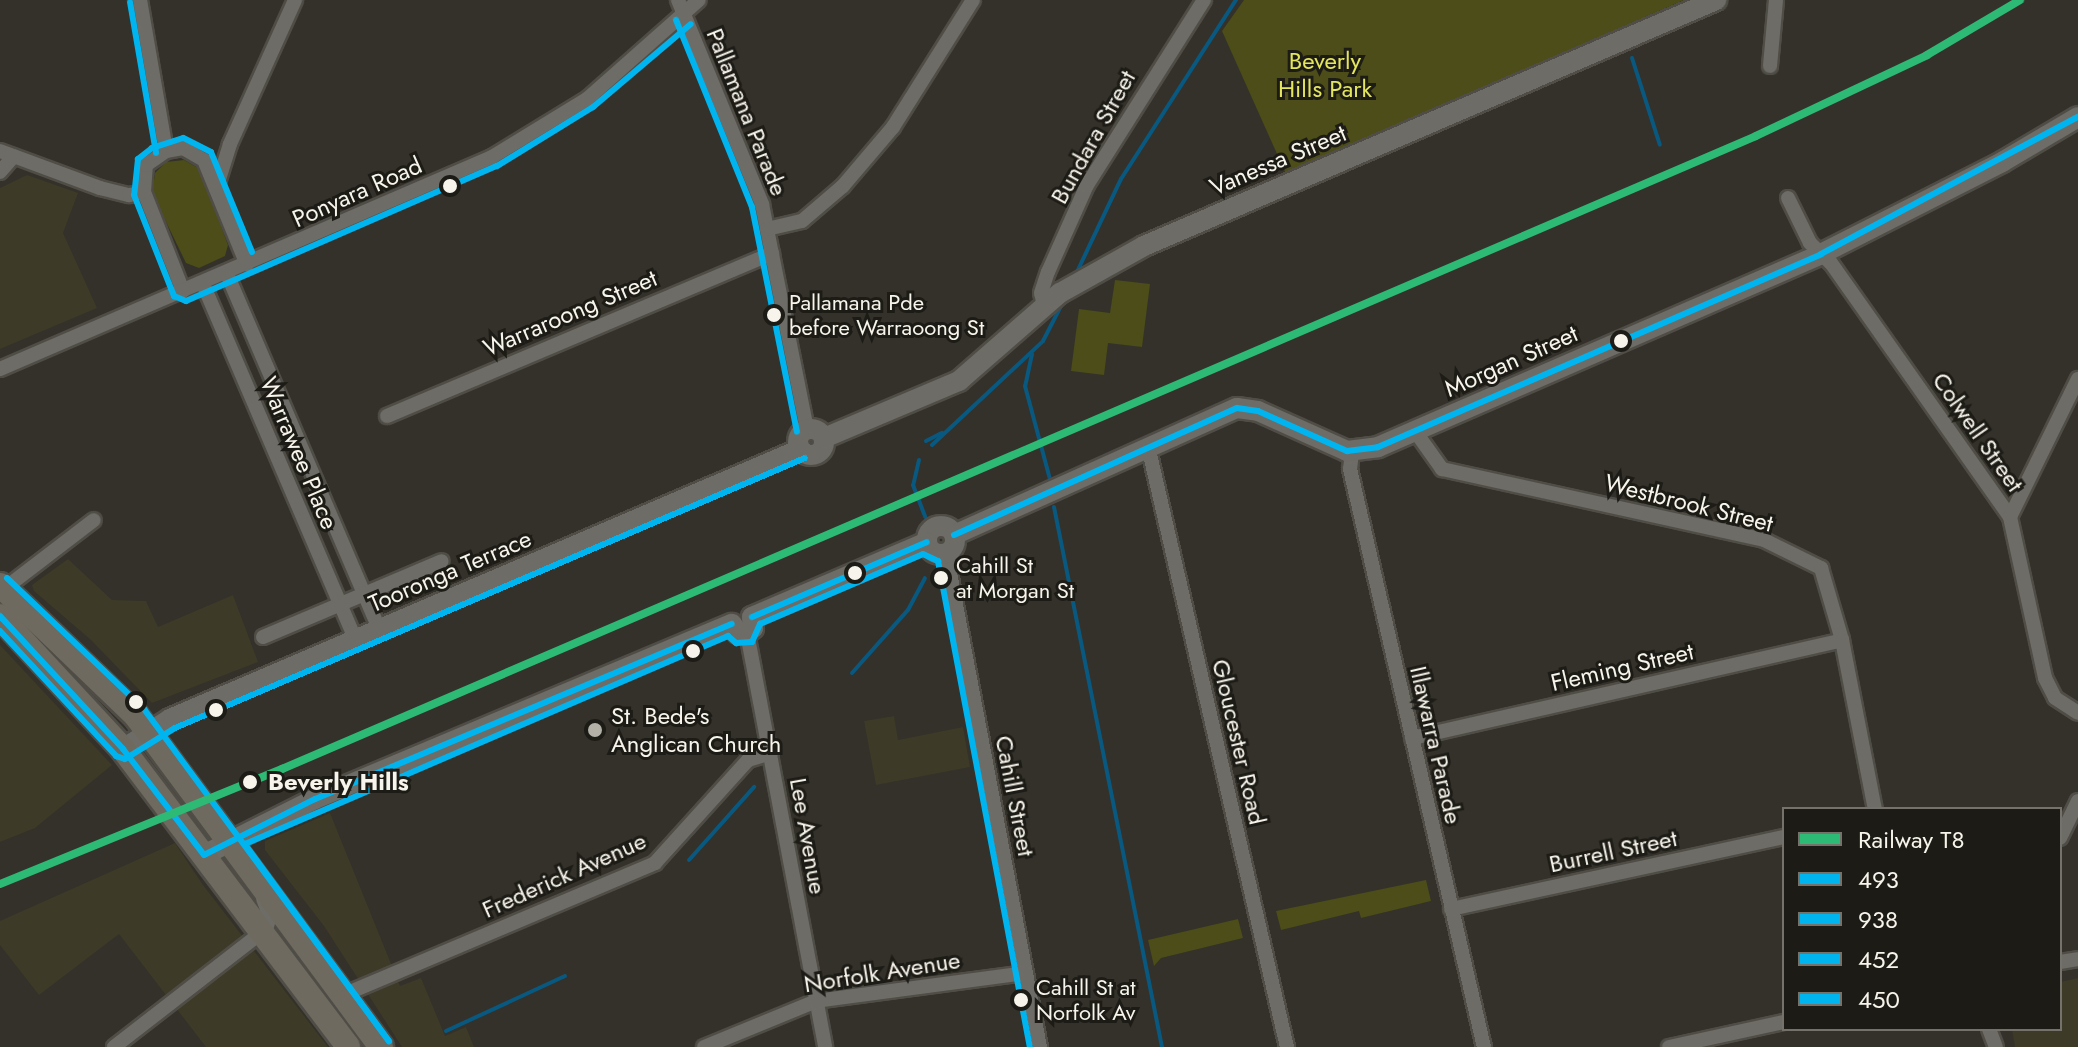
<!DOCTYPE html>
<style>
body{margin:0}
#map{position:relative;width:2078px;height:1047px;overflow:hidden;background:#33312a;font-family:Jost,sans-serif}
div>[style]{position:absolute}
.built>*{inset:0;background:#3d3a27}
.green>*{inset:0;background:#4c4d18}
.stream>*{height:4px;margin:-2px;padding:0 2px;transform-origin:2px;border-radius:2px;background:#095880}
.roads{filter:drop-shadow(2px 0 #4f4d46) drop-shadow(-2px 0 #4f4d46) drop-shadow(0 2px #4f4d46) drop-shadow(0 -2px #4f4d46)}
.street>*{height:14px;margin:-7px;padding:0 7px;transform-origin:7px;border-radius:7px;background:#6e6c66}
.secondary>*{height:20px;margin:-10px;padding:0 10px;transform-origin:10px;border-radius:10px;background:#6e6c66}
.secondary>.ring{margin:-10px;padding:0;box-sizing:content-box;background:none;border:20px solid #6e6c66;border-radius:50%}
.highway>*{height:24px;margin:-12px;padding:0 12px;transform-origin:12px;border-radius:12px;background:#6e6a5f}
.bus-1>*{height:6px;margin:-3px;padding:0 3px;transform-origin:3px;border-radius:3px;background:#00b5ef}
.bus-2>*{height:6px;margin:-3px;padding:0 3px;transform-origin:3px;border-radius:3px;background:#00b5ef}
.bus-3>*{height:6px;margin:-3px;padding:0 3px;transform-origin:3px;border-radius:3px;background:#00b5ef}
.bus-4>*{height:6px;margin:-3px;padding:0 3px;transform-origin:3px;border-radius:3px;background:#00b5ef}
.rail-1>*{height:8px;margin:-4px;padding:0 4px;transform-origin:4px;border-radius:4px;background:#2dba75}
.dots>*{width:22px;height:22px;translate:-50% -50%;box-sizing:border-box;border:4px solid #1d1b15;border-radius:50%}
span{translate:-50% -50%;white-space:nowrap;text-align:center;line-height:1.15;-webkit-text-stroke:6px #1d1b15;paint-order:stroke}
.bus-label{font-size:22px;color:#f6f4eb}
.left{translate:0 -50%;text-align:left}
.park-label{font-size:24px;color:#e3e55d}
.street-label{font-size:24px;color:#f6f4eb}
.poi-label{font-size:24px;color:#f6f4eb}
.stop-label{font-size:24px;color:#f6f4eb;font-weight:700}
.legend{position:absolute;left:1782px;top:807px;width:280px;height:224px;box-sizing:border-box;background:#1d1b15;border:2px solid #74726b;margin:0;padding:10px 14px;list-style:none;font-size:24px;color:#f6f4eb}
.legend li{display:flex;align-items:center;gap:16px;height:40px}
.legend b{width:40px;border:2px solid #74726b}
</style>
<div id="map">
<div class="built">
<i style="clip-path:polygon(27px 175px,78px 193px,63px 233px,97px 308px,0 349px,0 188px)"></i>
<i style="clip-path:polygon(68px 559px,112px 600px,146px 601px,158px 627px,233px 595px,258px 662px,152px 703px,91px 640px,34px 591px,32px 585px)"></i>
<i style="clip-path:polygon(0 645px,112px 765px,35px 828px,0 842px)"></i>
<i style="clip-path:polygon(894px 716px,898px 740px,963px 727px,970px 767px,876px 785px,864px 721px)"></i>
<i style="clip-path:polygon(330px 813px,400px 986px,421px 978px,445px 1036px,466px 1027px,474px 1047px,402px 1047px,324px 926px,265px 850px,265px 841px)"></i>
<i style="clip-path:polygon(175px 843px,203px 885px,328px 1047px,206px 1047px,119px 934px,39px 995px,0 945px,0 921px)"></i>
<i style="clip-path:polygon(2078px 978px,2078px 1047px,2015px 1047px,2012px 1029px,2060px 1029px,2060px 982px)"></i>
</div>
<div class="green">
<i style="clip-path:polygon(1244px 0,1684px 0,1286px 174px,1222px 31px)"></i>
<i style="clip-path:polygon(184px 160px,200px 169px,228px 245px,225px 256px,199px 268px,186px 263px,152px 193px,155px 173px,166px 162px)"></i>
<i style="clip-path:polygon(1115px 280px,1150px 284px,1142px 347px,1108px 343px,1104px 375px,1071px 371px,1079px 309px,1110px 313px)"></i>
<i style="clip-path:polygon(1426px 880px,1431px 901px,1361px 918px,1359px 911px,1281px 930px,1276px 911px)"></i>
<i style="clip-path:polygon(1238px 919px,1243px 938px,1161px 958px,1154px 966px,1148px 940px)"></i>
</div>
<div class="stream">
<i style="left:1632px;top:58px;width:91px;rotate:72.2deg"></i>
<i style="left:1076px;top:274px;width:105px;rotate:-64.7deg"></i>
<i style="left:1121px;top:179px;width:213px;rotate:-57.3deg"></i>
<i style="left:1032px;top:354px;width:33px;rotate:102deg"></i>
<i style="left:1025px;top:386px;width:96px;rotate:75deg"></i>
<i style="left:926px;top:441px;width:18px;rotate:-27deg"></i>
<i style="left:932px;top:445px;width:152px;rotate:-43.1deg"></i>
<i style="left:1043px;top:341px;width:42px;rotate:-62.8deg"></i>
<i style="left:919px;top:460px;width:26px;rotate:103deg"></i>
<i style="left:913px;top:485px;width:34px;rotate:69deg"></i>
<i style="left:1054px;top:507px;width:551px;rotate:78.69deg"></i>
<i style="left:852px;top:673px;width:84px;rotate:-48.4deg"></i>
<i style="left:908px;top:610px;width:36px;rotate:-62deg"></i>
<i style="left:689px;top:860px;width:98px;rotate:-48.3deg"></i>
<i style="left:446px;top:1031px;width:131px;rotate:-24.8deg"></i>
</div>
<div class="roads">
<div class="street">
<i style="left:140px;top:0;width:153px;rotate:80.2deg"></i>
<i style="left:678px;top:0;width:221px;rotate:67.6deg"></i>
<i style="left:762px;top:204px;width:230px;rotate:78.7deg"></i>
<i style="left:1770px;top:66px;width:66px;rotate:-84.8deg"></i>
<i style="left:0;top:151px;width:107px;rotate:20.3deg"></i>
<i style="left:100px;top:188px;width:30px;rotate:14deg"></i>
<i style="left:129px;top:195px;width:15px;rotate:-11deg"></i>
<i style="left:0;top:172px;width:21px;rotate:-49deg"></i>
<i style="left:216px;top:189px;width:47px;rotate:-72.7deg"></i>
<i style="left:230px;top:144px;width:158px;rotate:-65.7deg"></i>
<i style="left:1788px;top:198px;width:50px;rotate:63.9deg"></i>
<i style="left:1810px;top:243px;width:29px;rotate:44deg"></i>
<i style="left:1831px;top:263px;width:311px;rotate:54.8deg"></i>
<i style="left:2010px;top:517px;width:165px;rotate:77.7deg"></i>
<i style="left:2045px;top:678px;width:22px;rotate:63deg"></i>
<i style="left:2055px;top:698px;width:27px;rotate:33deg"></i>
<i style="left:767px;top:229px;width:36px;rotate:-13deg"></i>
<i style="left:802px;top:221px;width:54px;rotate:-40.5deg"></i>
<i style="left:843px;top:186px;width:77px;rotate:-49.7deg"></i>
<i style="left:893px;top:127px;width:150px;rotate:-57.8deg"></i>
<i style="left:227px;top:274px;width:386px;rotate:66.8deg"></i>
<i style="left:203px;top:284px;width:386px;rotate:66.8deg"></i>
<i style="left:183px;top:291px;width:106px;rotate:-111.5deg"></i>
<i style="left:144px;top:192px;width:27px;rotate:-86deg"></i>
<i style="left:146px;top:165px;width:24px;rotate:-35deg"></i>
<i style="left:166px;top:151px;width:17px;rotate:-10deg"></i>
<i style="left:183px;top:148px;width:24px;rotate:30deg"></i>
<i style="left:204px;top:160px;width:113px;rotate:67.7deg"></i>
<i style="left:1044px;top:305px;width:12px;rotate:-104deg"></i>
<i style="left:1041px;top:293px;width:22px;rotate:-72deg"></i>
<i style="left:1048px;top:272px;width:95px;rotate:-65.9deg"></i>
<i style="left:1087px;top:185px;width:219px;rotate:-57.7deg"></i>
<i style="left:0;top:369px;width:536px;rotate:-23.31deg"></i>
<i style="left:492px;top:157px;width:111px;rotate:-31.4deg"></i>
<i style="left:587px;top:99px;width:149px;rotate:-41.5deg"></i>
<i style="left:387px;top:416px;width:418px;rotate:-22.9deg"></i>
<i style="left:1415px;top:431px;width:47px;rotate:54.6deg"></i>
<i style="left:1442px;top:469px;width:330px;rotate:12.4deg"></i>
<i style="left:1764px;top:540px;width:64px;rotate:26.2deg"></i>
<i style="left:1821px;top:568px;width:75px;rotate:73.7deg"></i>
<i style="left:1842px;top:640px;width:172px;rotate:79deg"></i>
<i style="left:1148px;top:446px;width:617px;rotate:76.98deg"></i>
<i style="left:1352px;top:453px;width:16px;rotate:97deg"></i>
<i style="left:1350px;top:469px;width:593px;rotate:76.95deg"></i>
<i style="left:2010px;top:517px;width:154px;rotate:-63.8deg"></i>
<i style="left:946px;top:552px;width:504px;rotate:79.25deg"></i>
<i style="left:4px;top:589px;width:113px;rotate:-37.5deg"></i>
<i style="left:747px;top:633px;width:421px;rotate:79.3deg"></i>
<i style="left:263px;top:637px;width:194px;rotate:-23deg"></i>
<i style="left:1412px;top:738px;width:441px;rotate:-12.8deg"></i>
<i style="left:2060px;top:838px;width:41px;rotate:-64.1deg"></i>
<i style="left:1451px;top:909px;width:341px;rotate:-12.2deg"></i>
<i style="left:2060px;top:962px;width:18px;rotate:-9deg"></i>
<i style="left:343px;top:995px;width:339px;rotate:-22.9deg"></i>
<i style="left:655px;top:863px;width:139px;rotate:-47.9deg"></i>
<i style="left:748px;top:760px;width:24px;rotate:-17deg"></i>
<i style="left:1989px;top:1029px;width:19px;rotate:69deg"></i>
<i style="left:114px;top:1047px;width:192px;rotate:-37.8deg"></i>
<i style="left:266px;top:929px;width:13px;rotate:-72deg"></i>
<i style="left:270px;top:917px;width:19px;rotate:-111deg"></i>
<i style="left:704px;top:1047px;width:121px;rotate:-22.3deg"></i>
<i style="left:816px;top:1001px;width:211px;rotate:-7.6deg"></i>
<i style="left:1669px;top:1047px;width:118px;rotate:-12.3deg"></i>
</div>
<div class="secondary">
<i class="ring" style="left:798px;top:429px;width:6px;height:6px"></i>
<i style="left:824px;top:438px;width:147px;rotate:-22.9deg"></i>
<i style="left:959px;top:381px;width:134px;rotate:-41.1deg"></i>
<i style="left:1060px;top:293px;width:96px;rotate:-29.2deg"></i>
<i style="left:1144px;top:246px;width:623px;rotate:-23.27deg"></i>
<i class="ring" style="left:927px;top:526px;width:8px;height:8px"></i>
<i style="left:954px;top:535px;width:310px;rotate:-24.2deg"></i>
<i style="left:1237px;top:408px;width:21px;rotate:8deg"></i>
<i style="left:1258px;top:411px;width:98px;rotate:24.2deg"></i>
<i style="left:1347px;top:451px;width:31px;rotate:-7deg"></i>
<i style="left:1378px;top:447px;width:483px;rotate:-23.5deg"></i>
<i style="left:1821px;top:254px;width:203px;rotate:-26.9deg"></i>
<i style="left:2002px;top:162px;width:88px;rotate:-30.6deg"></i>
<i style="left:752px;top:617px;width:190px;rotate:-23.2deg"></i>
<i style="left:732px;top:624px;width:11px;rotate:56deg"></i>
<i style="left:738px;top:633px;width:9px"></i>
<i style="left:747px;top:633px;width:8px;rotate:-40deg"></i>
<i style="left:753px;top:628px;width:11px;rotate:-95deg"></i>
<i style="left:123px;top:749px;width:56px;rotate:-32.6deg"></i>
<i style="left:170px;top:719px;width:686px;rotate:-23.17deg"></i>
<i style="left:204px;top:855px;width:124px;rotate:-26.8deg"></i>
<i style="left:315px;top:799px;width:452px;rotate:-22.8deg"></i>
</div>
<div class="highway">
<i style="left:0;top:585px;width:189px;rotate:43.9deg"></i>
<i style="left:136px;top:716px;width:412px;rotate:53.5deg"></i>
<i style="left:0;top:616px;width:181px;rotate:47.2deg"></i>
<i style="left:123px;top:749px;width:373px;rotate:52.9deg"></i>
</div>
</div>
<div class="bus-1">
<i style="left:954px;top:535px;width:310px;rotate:-24.2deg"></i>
<i style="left:1237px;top:408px;width:21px;rotate:8deg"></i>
<i style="left:1258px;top:411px;width:98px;rotate:24.2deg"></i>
<i style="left:1347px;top:451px;width:31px;rotate:-7deg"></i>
<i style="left:1378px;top:447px;width:483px;rotate:-23.5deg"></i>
<i style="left:1821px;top:254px;width:291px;rotate:-28.1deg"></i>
<i style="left:0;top:616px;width:181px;rotate:47.2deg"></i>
<i style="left:123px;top:749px;width:133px;rotate:52.6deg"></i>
<i style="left:204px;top:855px;width:124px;rotate:-26.8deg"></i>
<i style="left:315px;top:799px;width:452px;rotate:-22.8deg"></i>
<i style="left:752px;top:617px;width:190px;rotate:-23.2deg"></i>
</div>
<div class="bus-2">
<i style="left:130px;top:2px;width:153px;rotate:80.2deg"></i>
<i style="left:676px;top:20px;width:202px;rotate:67.9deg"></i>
<i style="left:752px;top:207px;width:229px;rotate:78.7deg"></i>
<i style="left:252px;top:252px;width:108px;rotate:-112.3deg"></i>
<i style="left:211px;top:152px;width:31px;rotate:-153deg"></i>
<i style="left:183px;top:138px;width:33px;rotate:162deg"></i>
<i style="left:152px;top:148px;width:18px;rotate:142deg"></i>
<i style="left:138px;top:159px;width:36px;rotate:96deg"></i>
<i style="left:134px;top:195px;width:109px;rotate:68.4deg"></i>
<i style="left:174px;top:296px;width:13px;rotate:23deg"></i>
<i style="left:186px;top:301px;width:339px;rotate:-23.5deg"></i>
<i style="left:497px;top:166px;width:113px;rotate:-31.6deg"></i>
<i style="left:593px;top:107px;width:128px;rotate:-40.3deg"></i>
<i style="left:0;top:631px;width:171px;rotate:47.1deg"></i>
<i style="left:116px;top:756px;width:9px;rotate:18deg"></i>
<i style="left:125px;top:759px;width:59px;rotate:-31.8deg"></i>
<i style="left:175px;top:728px;width:685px;rotate:-23.2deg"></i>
</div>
<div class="bus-3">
<i style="left:389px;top:1041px;width:244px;rotate:-126.2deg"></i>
<i style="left:245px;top:844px;width:526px;rotate:-23.3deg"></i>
<i style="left:728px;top:636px;width:11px;rotate:41deg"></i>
<i style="left:736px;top:643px;width:16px;rotate:-4deg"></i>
<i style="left:752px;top:642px;width:20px;rotate:-66deg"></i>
<i style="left:760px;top:624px;width:177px;rotate:-23.2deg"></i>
<i style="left:923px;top:554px;width:17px;rotate:25deg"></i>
<i style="left:938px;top:561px;width:495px;rotate:79.3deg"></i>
</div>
<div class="bus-4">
<i style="left:7px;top:578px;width:190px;rotate:43.7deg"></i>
<i style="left:144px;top:709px;width:413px;rotate:53.6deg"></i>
</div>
<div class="rail-1">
<i style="left:0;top:884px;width:305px;rotate:-22.2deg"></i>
<i style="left:282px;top:769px;width:1604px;rotate:-23.24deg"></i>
<i style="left:1756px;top:136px;width:189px;rotate:-25.3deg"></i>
<i style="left:1927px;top:55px;width:108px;rotate:-30.6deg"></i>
</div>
<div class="dots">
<i style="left:450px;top:186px;background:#f6f4eb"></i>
<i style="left:774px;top:315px;background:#f6f4eb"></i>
<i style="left:1621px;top:341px;background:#f6f4eb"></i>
<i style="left:855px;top:573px;background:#f6f4eb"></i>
<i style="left:941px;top:578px;background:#f6f4eb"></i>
<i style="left:693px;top:651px;background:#f6f4eb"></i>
<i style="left:136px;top:702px;background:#f6f4eb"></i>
<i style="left:216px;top:710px;background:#f6f4eb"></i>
<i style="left:595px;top:730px;background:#b2b0a7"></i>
<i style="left:250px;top:782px;background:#f6f4eb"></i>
<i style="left:1021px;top:1000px;background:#f6f4eb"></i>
</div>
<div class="bus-label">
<span class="left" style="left:789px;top:315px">Pallamana Pde<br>before Warraoong St</span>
<span class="left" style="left:956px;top:578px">Cahill St<br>at Morgan St</span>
<span class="left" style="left:1036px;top:1000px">Cahill St at<br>Norfolk Av</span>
</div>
<div class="park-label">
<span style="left:1325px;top:75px">Beverly<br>Hills Park</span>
</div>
<div class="street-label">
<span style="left:747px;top:112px;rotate:68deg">Pallamana Parade</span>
<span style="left:1093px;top:137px;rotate:-61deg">Bundara Street</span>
<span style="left:1278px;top:160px;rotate:-23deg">Vanessa Street</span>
<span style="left:357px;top:192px;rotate:-24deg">Ponyara Road</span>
<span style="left:570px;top:313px;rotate:-23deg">Warraroong Street</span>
<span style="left:1511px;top:361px;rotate:-24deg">Morgan Street</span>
<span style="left:1978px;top:432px;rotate:55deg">Colwell Street</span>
<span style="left:299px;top:453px;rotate:67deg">Warrawee Place</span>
<span style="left:1689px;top:503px;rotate:14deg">Westbrook Street</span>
<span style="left:450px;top:571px;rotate:-23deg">Tooronga Terrace</span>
<span style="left:1622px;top:667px;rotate:-13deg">Fleming Street</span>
<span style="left:1239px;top:742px;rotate:77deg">Gloucester Road</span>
<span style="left:1436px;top:745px;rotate:77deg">Illawarra Parade</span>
<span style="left:1015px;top:796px;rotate:79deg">Cahill Street</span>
<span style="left:808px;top:836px;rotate:80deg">Lee Avenue</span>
<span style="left:1613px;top:851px;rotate:-12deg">Burrell Street</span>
<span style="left:564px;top:875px;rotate:-24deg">Frederick Avenue</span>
<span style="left:882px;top:972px;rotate:-9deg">Norfolk Avenue</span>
</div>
<div class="poi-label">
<span class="left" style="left:611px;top:730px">St. Bede's<br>Anglican Church</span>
</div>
<div class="stop-label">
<span class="left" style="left:268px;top:782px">Beverly Hills</span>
</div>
<ul class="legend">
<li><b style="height:10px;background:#2dba75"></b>Railway T8</li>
<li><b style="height:10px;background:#00b5ef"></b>493</li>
<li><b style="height:10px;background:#00b5ef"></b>938</li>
<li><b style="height:10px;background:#00b5ef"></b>452</li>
<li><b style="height:10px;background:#00b5ef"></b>450</li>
</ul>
</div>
